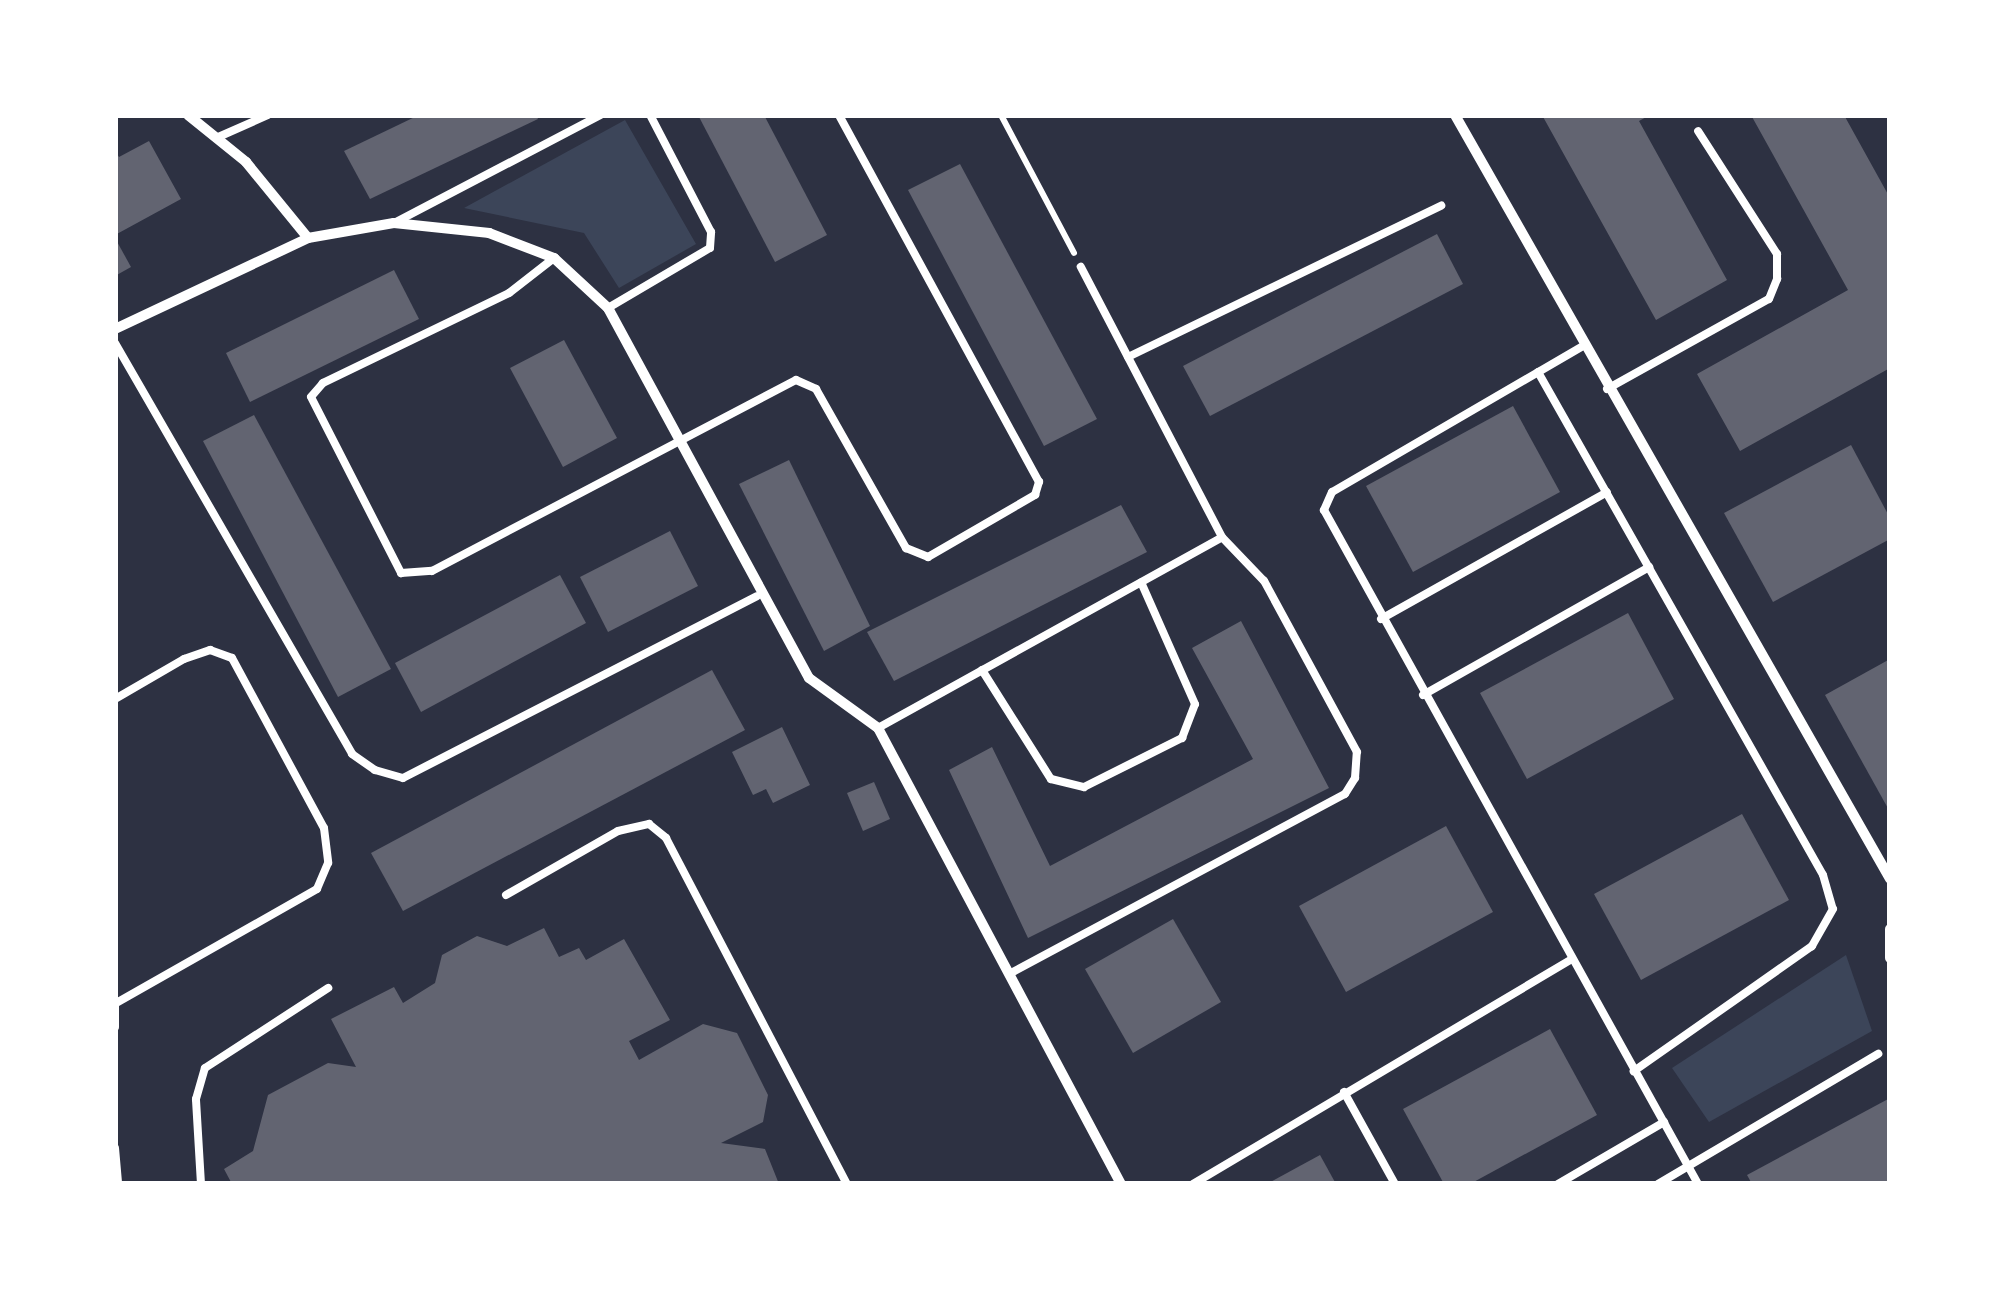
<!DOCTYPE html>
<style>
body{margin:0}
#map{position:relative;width:2005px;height:1299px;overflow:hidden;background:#2d3142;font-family:Rubik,sans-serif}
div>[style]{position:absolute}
.green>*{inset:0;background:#3c4559}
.building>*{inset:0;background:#626471}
.path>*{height:6px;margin:-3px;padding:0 3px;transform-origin:3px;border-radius:3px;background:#fff}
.service>*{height:8px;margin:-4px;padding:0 4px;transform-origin:4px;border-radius:4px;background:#fff}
.minor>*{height:10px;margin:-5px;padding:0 5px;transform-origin:5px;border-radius:5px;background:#fff}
span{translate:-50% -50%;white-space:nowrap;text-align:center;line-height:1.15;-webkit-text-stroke:8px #fff;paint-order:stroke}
.frame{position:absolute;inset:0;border:118px solid #fff;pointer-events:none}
</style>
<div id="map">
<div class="green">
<i style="clip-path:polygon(625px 120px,696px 244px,619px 288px,584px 233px,464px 208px)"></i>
<i style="clip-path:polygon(1846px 955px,1872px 1031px,1709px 1122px,1672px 1068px)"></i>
</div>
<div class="building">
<i style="clip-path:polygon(419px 115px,536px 115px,538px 119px,370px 199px,344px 151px)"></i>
<i style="clip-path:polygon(698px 115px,764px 115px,827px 235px,775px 262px)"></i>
<i style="clip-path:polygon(1542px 115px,1650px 115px,1639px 121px,1727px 280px,1656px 320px)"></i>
<i style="clip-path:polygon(1751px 115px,1844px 115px,1890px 198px,1890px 368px,1740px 451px,1697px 374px,1848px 290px)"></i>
<i style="clip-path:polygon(149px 141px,181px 199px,115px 235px,115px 151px,119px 157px)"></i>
<i style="clip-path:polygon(960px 164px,1097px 419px,1044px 446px,908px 190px)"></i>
<i style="clip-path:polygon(1437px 234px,1463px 284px,1210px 416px,1183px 366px)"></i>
<i style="clip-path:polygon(115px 238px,131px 267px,115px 276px)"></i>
<i style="clip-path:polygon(394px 270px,419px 319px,250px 402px,226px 353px)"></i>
<i style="clip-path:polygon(564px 340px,617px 438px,563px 467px,510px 368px)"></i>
<i style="clip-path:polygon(1513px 406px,1560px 492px,1413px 572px,1366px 486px)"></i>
<i style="clip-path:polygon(254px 415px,391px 669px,338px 697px,203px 441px)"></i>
<i style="clip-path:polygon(1851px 445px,1890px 518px,1890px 539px,1773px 602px,1724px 513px)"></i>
<i style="clip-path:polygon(789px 460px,870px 626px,824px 651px,739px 484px)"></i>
<i style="clip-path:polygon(1121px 505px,1147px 552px,894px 681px,867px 632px)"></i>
<i style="clip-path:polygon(670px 531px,698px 586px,608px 632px,580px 577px)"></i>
<i style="clip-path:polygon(560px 575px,586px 623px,421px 712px,395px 663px)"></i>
<i style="clip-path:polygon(1628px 613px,1674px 699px,1527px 779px,1480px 693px)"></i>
<i style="clip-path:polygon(1241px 621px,1329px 788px,1028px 938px,949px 770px,992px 747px,1050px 866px,1253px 759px,1192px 648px)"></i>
<i style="clip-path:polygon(1890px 659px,1890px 812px,1825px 695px)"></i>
<i style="clip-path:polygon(712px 670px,745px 730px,403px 911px,371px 853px)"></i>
<i style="clip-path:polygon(782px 727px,810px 785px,773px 803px,766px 789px,753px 795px,732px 752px)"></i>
<i style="clip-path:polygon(874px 782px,890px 819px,863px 831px,847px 793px)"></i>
<i style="clip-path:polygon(1742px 814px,1789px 900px,1641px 980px,1594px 894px)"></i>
<i style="clip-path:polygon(1446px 826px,1493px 912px,1346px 992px,1299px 906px)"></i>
<i style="clip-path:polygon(1173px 919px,1221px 1002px,1133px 1053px,1085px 969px)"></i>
<i style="clip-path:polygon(544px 928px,559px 957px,579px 948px,586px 960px,624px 939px,670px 1020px,629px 1041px,639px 1060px,703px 1024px,737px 1033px,768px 1095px,763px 1122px,721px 1143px,765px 1149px,779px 1184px,232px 1184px,224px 1169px,253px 1151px,268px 1095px,328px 1063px,356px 1067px,331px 1019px,394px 987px,403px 1003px,435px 983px,442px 955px,477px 936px,507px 946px)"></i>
<i style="clip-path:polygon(1550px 1029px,1597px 1115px,1470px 1184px,1444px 1184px,1403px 1109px)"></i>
<i style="clip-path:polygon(1890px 1098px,1890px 1184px,1752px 1184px,1747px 1175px)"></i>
<i style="clip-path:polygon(1320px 1155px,1336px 1184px,1267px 1184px)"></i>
</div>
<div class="path">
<i style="left:1001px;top:115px;width:156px;rotate:62.1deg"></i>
</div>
<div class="service">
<i style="left:216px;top:138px;width:57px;rotate:-23.9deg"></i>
<i style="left:394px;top:223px;width:233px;rotate:-27.6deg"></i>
<i style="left:554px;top:258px;width:57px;rotate:142.1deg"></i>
<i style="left:509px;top:293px;width:207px;rotate:154.2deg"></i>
<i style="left:323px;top:383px;width:18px;rotate:131deg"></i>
<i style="left:311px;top:397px;width:198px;rotate:62.9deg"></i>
<i style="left:401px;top:573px;width:31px;rotate:-4deg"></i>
<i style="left:432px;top:571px;width:411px;rotate:-27.7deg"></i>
<i style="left:796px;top:380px;width:22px;rotate:24deg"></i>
<i style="left:816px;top:389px;width:183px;rotate:60.5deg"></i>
<i style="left:906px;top:548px;width:24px;rotate:22deg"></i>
<i style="left:928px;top:557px;width:124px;rotate:-30.1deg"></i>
<i style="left:1035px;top:495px;width:14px;rotate:-73deg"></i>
<i style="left:1039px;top:482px;width:418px;rotate:-118.6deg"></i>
<i style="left:608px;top:308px;width:118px;rotate:-30.5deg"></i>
<i style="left:710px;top:248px;width:16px;rotate:-86deg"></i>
<i style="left:711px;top:232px;width:132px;rotate:-117.5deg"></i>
<i style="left:115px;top:343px;width:474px;rotate:60deg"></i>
<i style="left:352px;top:754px;width:28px;rotate:35deg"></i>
<i style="left:375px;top:770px;width:29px;rotate:16deg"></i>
<i style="left:403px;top:778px;width:398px;rotate:-27.2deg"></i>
<i style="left:1583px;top:346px;width:290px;rotate:149.8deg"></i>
<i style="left:1332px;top:492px;width:20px;rotate:114deg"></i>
<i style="left:1324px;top:510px;width:771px;rotate:60.97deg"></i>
<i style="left:1128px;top:357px;width:348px;rotate:-25.8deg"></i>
<i style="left:1538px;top:372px;width:578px;rotate:60.46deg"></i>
<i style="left:1823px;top:875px;width:35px;rotate:74deg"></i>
<i style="left:1833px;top:909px;width:43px;rotate:119.6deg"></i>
<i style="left:1812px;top:946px;width:218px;rotate:144.9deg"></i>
<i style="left:1607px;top:389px;width:185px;rotate:-29.1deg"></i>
<i style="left:1769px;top:299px;width:22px;rotate:-68deg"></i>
<i style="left:1777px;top:279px;width:25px;rotate:-90deg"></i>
<i style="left:1777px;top:254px;width:146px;rotate:-122.7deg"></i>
<i style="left:1381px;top:619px;width:259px;rotate:-29.3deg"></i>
<i style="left:982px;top:670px;width:129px;rotate:57.7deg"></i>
<i style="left:1051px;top:779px;width:34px;rotate:14deg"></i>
<i style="left:1084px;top:787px;width:110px;rotate:-26.6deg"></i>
<i style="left:1182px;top:738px;width:36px;rotate:-69deg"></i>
<i style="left:1195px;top:704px;width:133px;rotate:-113.9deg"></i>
<i style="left:1423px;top:695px;width:260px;rotate:-29.5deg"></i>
<i style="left:115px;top:699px;width:80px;rotate:-30.1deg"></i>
<i style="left:184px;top:659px;width:28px;rotate:-19deg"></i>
<i style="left:210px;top:650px;width:23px;rotate:20deg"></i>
<i style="left:232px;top:658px;width:193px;rotate:61.6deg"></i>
<i style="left:324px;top:828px;width:35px;rotate:83deg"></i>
<i style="left:328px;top:863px;width:28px;rotate:113deg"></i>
<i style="left:317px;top:889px;width:231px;rotate:150.4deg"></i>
<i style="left:878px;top:728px;width:393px;rotate:-29deg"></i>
<i style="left:506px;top:895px;width:129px;rotate:-29.7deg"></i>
<i style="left:618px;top:831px;width:32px;rotate:-13deg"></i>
<i style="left:649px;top:824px;width:22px;rotate:39deg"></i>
<i style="left:666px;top:838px;width:390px;rotate:62.4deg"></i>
<i style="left:1009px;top:974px;width:381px;rotate:-28.2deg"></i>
<i style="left:1345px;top:794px;width:19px;rotate:-58deg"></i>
<i style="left:1355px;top:778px;width:26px;rotate:-86deg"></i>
<i style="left:1357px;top:752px;width:195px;rotate:-118.5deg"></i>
<i style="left:1264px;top:581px;width:61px;rotate:-133.7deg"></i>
<i style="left:1222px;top:537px;width:305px;rotate:-117.6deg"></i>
<i style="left:115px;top:1000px;width:27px;rotate:90deg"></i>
<i style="left:1344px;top:1092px;width:105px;rotate:61deg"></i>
<i style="left:115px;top:1148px;width:36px;rotate:85deg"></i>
<i style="left:201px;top:1184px;width:85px;rotate:-93.4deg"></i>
<i style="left:196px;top:1099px;width:32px;rotate:-74deg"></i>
<i style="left:205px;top:1068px;width:147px;rotate:-33deg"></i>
<i style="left:1193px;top:1184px;width:439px;rotate:-30.7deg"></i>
<i style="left:1558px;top:1184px;width:123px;rotate:-30.3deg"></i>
<i style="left:1658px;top:1184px;width:256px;rotate:-30.6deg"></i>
</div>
<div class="minor">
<i style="left:188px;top:115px;width:75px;rotate:39deg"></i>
<i style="left:246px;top:162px;width:98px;rotate:50.8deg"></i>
<i style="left:1455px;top:115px;width:879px;rotate:60.34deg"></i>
<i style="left:115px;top:329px;width:213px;rotate:-25.2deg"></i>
<i style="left:308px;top:238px;width:87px;rotate:-9.9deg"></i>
<i style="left:394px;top:223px;width:96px;rotate:6deg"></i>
<i style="left:489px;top:233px;width:70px;rotate:21deg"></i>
<i style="left:554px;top:258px;width:74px;rotate:42.8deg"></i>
<i style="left:608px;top:308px;width:421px;rotate:61.5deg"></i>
<i style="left:809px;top:678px;width:85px;rotate:35.9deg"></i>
<i style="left:878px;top:728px;width:517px;rotate:61.95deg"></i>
<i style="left:1890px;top:929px;width:29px;rotate:90deg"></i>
</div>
<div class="frame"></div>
</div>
